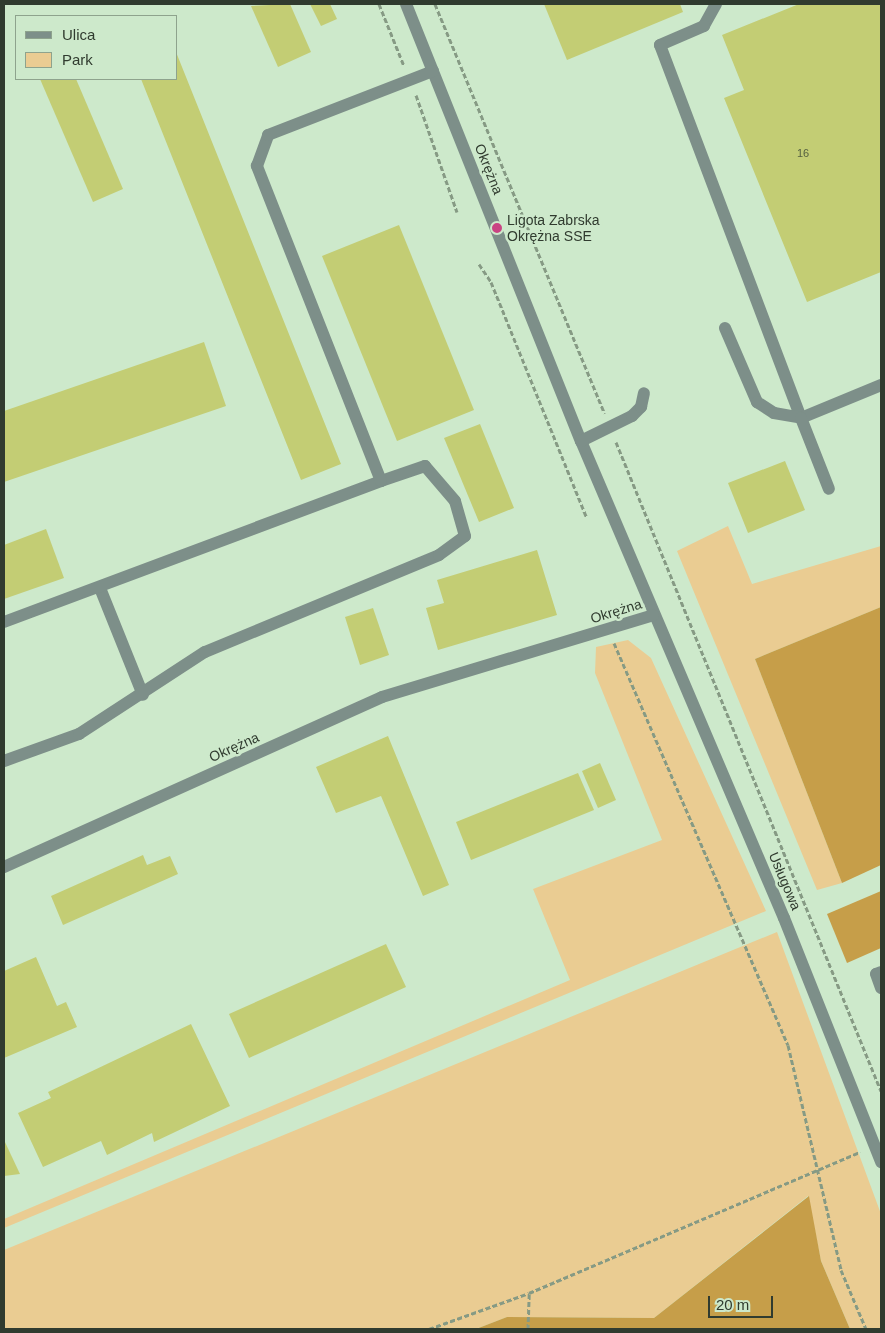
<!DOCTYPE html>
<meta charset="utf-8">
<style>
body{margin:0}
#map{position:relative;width:885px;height:1333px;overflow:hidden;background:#cde9cb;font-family:Arial,sans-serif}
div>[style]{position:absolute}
.green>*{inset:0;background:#eacc92}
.forest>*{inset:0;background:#c69e49}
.building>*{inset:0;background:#c3cd74}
.path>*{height:3px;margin-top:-1.5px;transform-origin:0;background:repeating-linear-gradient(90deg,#869a84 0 5px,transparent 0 7.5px)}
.minor>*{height:12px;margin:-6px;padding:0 6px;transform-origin:6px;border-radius:6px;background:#7d8f89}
.dots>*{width:14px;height:14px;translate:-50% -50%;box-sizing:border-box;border:2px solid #cde9cb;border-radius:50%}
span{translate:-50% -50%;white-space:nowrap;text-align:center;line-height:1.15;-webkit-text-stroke:5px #cde9cb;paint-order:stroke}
.number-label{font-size:11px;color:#556040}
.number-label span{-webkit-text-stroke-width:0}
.street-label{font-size:14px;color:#303b2f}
.poi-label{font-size:14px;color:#303b2f}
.left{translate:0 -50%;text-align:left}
.frame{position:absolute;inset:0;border:5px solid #303b2f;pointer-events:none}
.legend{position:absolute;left:15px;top:15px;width:162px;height:65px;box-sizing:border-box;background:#cde9cb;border:1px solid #8ea38d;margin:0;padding:6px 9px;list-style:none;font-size:15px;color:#303b2f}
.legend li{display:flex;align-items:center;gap:10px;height:25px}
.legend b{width:25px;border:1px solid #8ea38d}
.scale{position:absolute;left:708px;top:1296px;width:65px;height:22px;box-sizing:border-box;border:2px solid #303b2f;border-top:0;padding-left:6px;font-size:15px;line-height:18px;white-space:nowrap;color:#303b2f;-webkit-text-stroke:4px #cde9cb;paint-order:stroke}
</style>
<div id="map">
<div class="green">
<i style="clip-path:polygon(728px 526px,752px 584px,881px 546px,881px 607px,755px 659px,842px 883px,817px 890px,677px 551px)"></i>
<i style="clip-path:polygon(628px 640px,651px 658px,766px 911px,4px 1228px,4px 1219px,570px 980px,533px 889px,662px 840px,595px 673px,596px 647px)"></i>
<i style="clip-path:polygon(777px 932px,881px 1214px,881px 1329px,850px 1329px,821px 1261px,808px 1196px,654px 1318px,507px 1317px,476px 1329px,4px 1329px,4px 1250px)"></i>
</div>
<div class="forest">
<i style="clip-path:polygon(881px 607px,881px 865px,842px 883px,755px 659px)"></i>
<i style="clip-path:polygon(881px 891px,881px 948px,847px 963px,827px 914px)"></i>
<i style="clip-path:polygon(809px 1196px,821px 1261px,850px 1329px,476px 1329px,507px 1317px,654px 1318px)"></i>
</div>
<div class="building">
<i style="clip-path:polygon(290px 4px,311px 52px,278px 67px,251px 6px)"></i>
<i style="clip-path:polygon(310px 4px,330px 4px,337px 19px,321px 26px)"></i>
<i style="clip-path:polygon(544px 4px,680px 4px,683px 12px,567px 60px)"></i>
<i style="clip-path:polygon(799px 4px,881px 4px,881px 272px,807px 302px,724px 98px,744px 90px,722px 35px)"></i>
<i style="clip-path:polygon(176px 52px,341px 464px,301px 480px,141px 79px,176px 79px)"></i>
<i style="clip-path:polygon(40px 79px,76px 79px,123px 189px,93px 202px)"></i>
<i style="clip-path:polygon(399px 225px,474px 410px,397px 441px,322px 256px)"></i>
<i style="clip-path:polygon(204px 342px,226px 406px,4px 482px,4px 411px)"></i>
<i style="clip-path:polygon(480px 424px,514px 508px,479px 522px,444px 438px)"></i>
<i style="clip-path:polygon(785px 461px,805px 510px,748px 533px,728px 483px)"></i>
<i style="clip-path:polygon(46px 529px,64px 578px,4px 599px,4px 545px)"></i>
<i style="clip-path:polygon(537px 550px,557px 615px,438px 650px,426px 608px,444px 603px,437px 580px)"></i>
<i style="clip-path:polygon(373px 608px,389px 655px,360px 665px,345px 617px)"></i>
<i style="clip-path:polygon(388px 736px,449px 885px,423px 896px,381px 796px,336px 813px,316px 767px)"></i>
<i style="clip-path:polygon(600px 763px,616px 800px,598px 808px,582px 771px)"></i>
<i style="clip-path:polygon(578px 773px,594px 810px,471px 860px,456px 822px)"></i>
<i style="clip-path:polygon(143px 855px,147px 865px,170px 856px,178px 874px,63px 925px,51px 896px)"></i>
<i style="clip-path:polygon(386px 944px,406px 987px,249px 1058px,229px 1014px)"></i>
<i style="clip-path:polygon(36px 957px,57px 1006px,66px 1002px,77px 1027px,4px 1058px,4px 971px)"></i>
<i style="clip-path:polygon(191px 1024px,230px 1106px,154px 1142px,152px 1133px,107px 1155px,101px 1141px,43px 1167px,18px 1113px,51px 1098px,48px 1092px)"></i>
<i style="clip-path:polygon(4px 1140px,20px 1174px,4px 1176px)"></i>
</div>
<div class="path">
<i style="left:379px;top:4px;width:67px;rotate:68deg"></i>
<i style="left:435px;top:4px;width:443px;rotate:67.5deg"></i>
<i style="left:416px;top:95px;width:124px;rotate:70.7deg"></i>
<i style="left:479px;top:264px;width:22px;rotate:56deg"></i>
<i style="left:491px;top:282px;width:253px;rotate:67.9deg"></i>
<i style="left:616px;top:442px;width:701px;rotate:67.79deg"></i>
<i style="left:614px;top:643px;width:438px;rotate:66.6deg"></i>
<i style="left:788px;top:1045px;width:231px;rotate:76.7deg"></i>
<i style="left:841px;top:1270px;width:64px;rotate:67deg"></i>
<i style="left:429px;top:1329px;width:106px;rotate:-19.8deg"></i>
<i style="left:529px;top:1293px;width:360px;rotate:-23.1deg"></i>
<i style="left:528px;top:1329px;width:36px;rotate:-88deg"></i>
</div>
<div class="minor">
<i style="left:406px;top:4px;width:471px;rotate:68.2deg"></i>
<i style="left:581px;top:441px;width:518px;rotate:66.95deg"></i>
<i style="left:784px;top:918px;width:263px;rotate:68.3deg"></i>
<i style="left:716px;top:4px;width:25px;rotate:119deg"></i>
<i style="left:704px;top:26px;width:48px;rotate:156.6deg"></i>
<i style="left:660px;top:45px;width:399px;rotate:69.3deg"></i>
<i style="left:801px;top:418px;width:87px;rotate:-22.4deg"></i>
<i style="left:725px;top:328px;width:81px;rotate:66.6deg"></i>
<i style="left:757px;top:402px;width:20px;rotate:33deg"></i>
<i style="left:774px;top:413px;width:27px;rotate:10deg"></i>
<i style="left:801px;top:418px;width:76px;rotate:68.5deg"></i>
<i style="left:581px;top:441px;width:57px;rotate:-26.1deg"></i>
<i style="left:632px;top:416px;width:13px;rotate:-45deg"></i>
<i style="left:641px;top:407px;width:14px;rotate:-78deg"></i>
<i style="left:100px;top:588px;width:115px;rotate:68.1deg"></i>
<i style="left:4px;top:622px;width:403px;rotate:-20.5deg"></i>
<i style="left:4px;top:761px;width:80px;rotate:-19.8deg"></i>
<i style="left:79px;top:734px;width:150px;rotate:-33.1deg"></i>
<i style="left:205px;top:652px;width:253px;rotate:-22.5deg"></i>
<i style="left:439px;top:555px;width:32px;rotate:-36deg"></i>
<i style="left:465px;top:536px;width:36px;rotate:-106deg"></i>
<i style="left:455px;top:501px;width:46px;rotate:-130.6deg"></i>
<i style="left:425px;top:466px;width:46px;rotate:161.2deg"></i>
<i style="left:381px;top:481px;width:339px;rotate:-111.5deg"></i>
<i style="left:257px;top:166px;width:33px;rotate:-70deg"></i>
<i style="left:268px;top:135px;width:177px;rotate:-21.2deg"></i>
<i style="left:4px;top:867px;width:414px;rotate:-24.2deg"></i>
<i style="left:382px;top:697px;width:283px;rotate:-16.8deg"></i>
<i style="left:881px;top:972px;width:5px;rotate:158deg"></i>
<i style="left:876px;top:974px;width:15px;rotate:70deg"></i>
</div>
<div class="dots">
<i style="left:497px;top:228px;background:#c94383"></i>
</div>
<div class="number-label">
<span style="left:803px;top:153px">16</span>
</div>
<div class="street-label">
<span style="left:489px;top:169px;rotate:68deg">Okrężna</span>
<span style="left:616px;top:611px;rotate:-17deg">Okrężna</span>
<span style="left:234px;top:747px;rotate:-24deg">Okrężna</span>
<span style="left:785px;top:881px;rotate:67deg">Usługowa</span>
</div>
<div class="poi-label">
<span class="left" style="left:507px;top:228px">Ligota Zabrska<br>Okrężna SSE</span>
</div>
<div class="frame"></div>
<ul class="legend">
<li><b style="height:6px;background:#7d8f89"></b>Ulica</li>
<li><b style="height:14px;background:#eacc92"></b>Park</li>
</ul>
<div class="scale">20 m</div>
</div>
